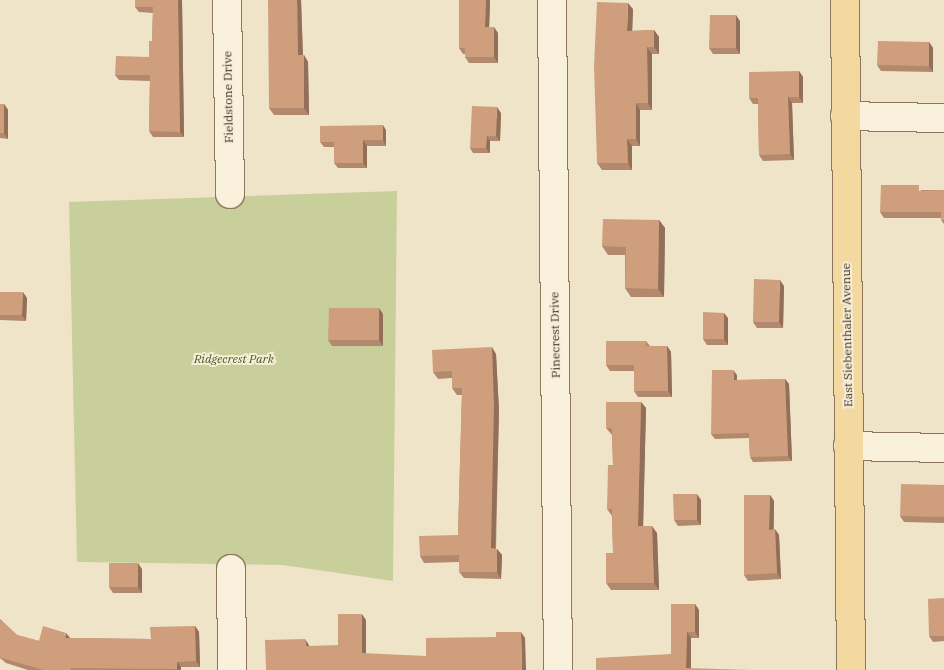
<!DOCTYPE html>
<style>
body{margin:0}
#map{position:relative;width:944px;height:670px;overflow:hidden;background:#f0e4c8;font-family:"IBM Plex Serif",serif}
div>[style]{position:absolute}
.green>*{inset:0;background:#c9cf9b}
.roads{filter:drop-shadow(1px 0 #8d765c) drop-shadow(-1px 0 #8d765c) drop-shadow(0 1px #8d765c) drop-shadow(0 -1px #8d765c)}
.minor>*{height:28px;margin:-14px;padding:0 14px;transform-origin:14px;border-radius:14px;background:#faf1dc}
.major>*{height:28px;margin:-14px;padding:0 14px;transform-origin:14px;border-radius:14px;background:#f3d9a0}
.wall>*{inset:0;background:#b2896c}
.shaded-wall>*{inset:0;background:#916f58}
.building>*{inset:0;background:#cf9f7d}
span{translate:-50% -50%;white-space:nowrap;text-align:center;line-height:1.15;-webkit-text-stroke:4px #f7eed8;paint-order:stroke}
.street-label{font-size:12px;color:#3d2e20}
.park-label{font-size:12px;color:#4d5a26;font-style:italic}
</style>
<div id="map">
<div class="green">
<i style="clip-path:polygon(397px 191px,393px 581px,283px 565px,77px 562px,69px 202px)"></i>
</div>
<div class="roads">
<div class="minor">
<i style="left:227px;top:0;width:194px;rotate:89.1deg"></i>
<i style="left:552px;top:0;width:670px;rotate:89.49deg"></i>
<i style="left:845px;top:116px;width:99px;rotate:1.2deg"></i>
<i style="left:848px;top:446px;width:96px;rotate:1.2deg"></i>
<i style="left:231px;top:569px;width:101px;rotate:89.4deg"></i>
</div>
<div class="major">
<i style="left:845px;top:0;width:670px;rotate:89.49deg"></i>
</div>
</div>
<div class="wall">
<i style="clip-path:polygon(135px 0,182px 0,184px 137px,153px 137px,149px 131px,150px 81px,119px 80px,115px 75px,149px 57px,152px 41px,153px 13px,139px 12px,135px 7px)"></i>
<i style="clip-path:polygon(301px 0,303px 55px,304px 55px,308px 62px,309px 115px,274px 115px,269px 108px)"></i>
<i style="clip-path:polygon(459px 0,490px 0,489px 27px,498px 33px,498px 63px,469px 63px,465px 57px,465px 54px,463px 54px,459px 48px)"></i>
<i style="clip-path:polygon(633px 9px,632px 31px,654px 30px,659px 37px,659px 54px,652px 54px,652px 110px,640px 110px,640px 146px,632px 146px,632px 170px,602px 170px,597px 163px)"></i>
<i style="clip-path:polygon(740px 21px,740px 54px,713px 54px,709px 48px)"></i>
<i style="clip-path:polygon(929px 42px,933px 48px,933px 72px,881px 71px,877px 65px)"></i>
<i style="clip-path:polygon(799px 71px,803px 77px,803px 103px,792px 103px,794px 160px,763px 161px,759px 155px,758px 104px,753px 104px,749px 98px)"></i>
<i style="clip-path:polygon(0 104px,4px 104px,8px 110px,8px 139px,0 138px)"></i>
<i style="clip-path:polygon(501px 113px,500px 141px,490px 141px,490px 153px,473px 153px,470px 148px)"></i>
<i style="clip-path:polygon(386px 130px,386px 146px,367px 146px,367px 168px,338px 168px,334px 163px,334px 147px,324px 147px,320px 142px)"></i>
<i style="clip-path:polygon(922px 190px,944px 190px,944px 224px,941px 220px,941px 218px,884px 218px,880px 212px)"></i>
<i style="clip-path:polygon(659px 220px,665px 228px,664px 297px,631px 297px,625px 288px,625px 255px,608px 255px,602px 246px)"></i>
<i style="clip-path:polygon(784px 286px,783px 328px,757px 328px,753px 322px)"></i>
<i style="clip-path:polygon(0 292px,27px 298px,26px 321px,0 320px)"></i>
<i style="clip-path:polygon(383px 314px,383px 346px,332px 346px,328px 340px)"></i>
<i style="clip-path:polygon(728px 318px,728px 345px,707px 345px,703px 339px)"></i>
<i style="clip-path:polygon(646px 341px,650px 346px,667px 346px,671px 352px,672px 397px,638px 397px,634px 391px,634px 371px,610px 371px,606px 365px)"></i>
<i style="clip-path:polygon(496px 354px,499px 411px,496px 549px,497px 549px,502px 555px,501px 579px,464px 578px,459px 572px,459px 562px,424px 563px,420px 556px,458px 535px,462px 395px,457px 395px,452px 388px,452px 378px,438px 379px,433px 372px)"></i>
<i style="clip-path:polygon(737px 375px,737px 380px,785px 379px,789px 384px,792px 461px,753px 462px,750px 457px,749px 438px,715px 439px,711px 434px)"></i>
<i style="clip-path:polygon(641px 402px,646px 408px,643px 526px,657px 533px,659px 590px,611px 590px,606px 583px,613px 553px,612px 516px,607px 509px,613px 465px,612px 435px,606px 428px)"></i>
<i style="clip-path:polygon(944px 485px,944px 523px,904px 522px,900px 516px)"></i>
<i style="clip-path:polygon(770px 495px,774px 501px,774px 529px,779px 535px,781px 579px,748px 581px,744px 575px)"></i>
<i style="clip-path:polygon(701px 500px,701px 525px,678px 526px,674px 520px)"></i>
<i style="clip-path:polygon(142px 569px,142px 593px,113px 593px,109px 587px)"></i>
<i style="clip-path:polygon(944px 598px,944px 641px,933px 642px,929px 636px)"></i>
<i style="clip-path:polygon(695px 604px,699px 610px,699px 638px,691px 638px,691px 668px,596px 670px,671px 654px)"></i>
<i style="clip-path:polygon(0 619px,17px 635px,39px 641px,70px 638px,151px 639px,195px 626px,199px 632px,200px 667px,181px 667px,181px 670px,28px 670px,6px 663px,0 658px)"></i>
</div>
<div class="shaded-wall">
<i style="clip-path:polygon(178px 0,182px 0,184px 137px,180px 132px)"></i>
<i style="clip-path:polygon(297px 0,301px 0,303px 62px,298px 55px)"></i>
<i style="clip-path:polygon(486px 0,490px 0,489px 33px,485px 27px)"></i>
<i style="clip-path:polygon(628px 3px,633px 9px,632px 37px,627px 31px)"></i>
<i style="clip-path:polygon(736px 15px,740px 21px,740px 54px,736px 48px)"></i>
<i style="clip-path:polygon(494px 27px,498px 33px,498px 63px,494px 57px)"></i>
<i style="clip-path:polygon(654px 30px,659px 37px,659px 54px,654px 47px)"></i>
<i style="clip-path:polygon(929px 42px,933px 48px,933px 72px,929px 66px)"></i>
<i style="clip-path:polygon(647px 47px,652px 54px,652px 110px,648px 103px)"></i>
<i style="clip-path:polygon(304px 55px,308px 62px,309px 115px,304px 108px)"></i>
<i style="clip-path:polygon(799px 71px,803px 77px,803px 103px,799px 97px)"></i>
<i style="clip-path:polygon(788px 97px,792px 103px,794px 160px,790px 154px)"></i>
<i style="clip-path:polygon(636px 103px,640px 110px,640px 146px,636px 139px)"></i>
<i style="clip-path:polygon(4px 104px,8px 110px,8px 139px,4px 133px)"></i>
<i style="clip-path:polygon(497px 107px,501px 113px,500px 141px,496px 136px)"></i>
<i style="clip-path:polygon(383px 125px,386px 130px,386px 146px,383px 140px)"></i>
<i style="clip-path:polygon(487px 136px,490px 141px,490px 153px,486px 148px)"></i>
<i style="clip-path:polygon(627px 139px,632px 146px,632px 170px,628px 163px)"></i>
<i style="clip-path:polygon(363px 140px,367px 146px,367px 168px,363px 163px)"></i>
<i style="clip-path:polygon(659px 220px,665px 228px,664px 297px,658px 289px)"></i>
<i style="clip-path:polygon(780px 280px,784px 286px,783px 328px,779px 322px)"></i>
<i style="clip-path:polygon(23px 292px,27px 298px,26px 321px,22px 315px)"></i>
<i style="clip-path:polygon(379px 308px,383px 314px,383px 346px,379px 340px)"></i>
<i style="clip-path:polygon(724px 313px,728px 318px,728px 345px,724px 339px)"></i>
<i style="clip-path:polygon(667px 346px,671px 352px,672px 397px,668px 391px)"></i>
<i style="clip-path:polygon(492px 347px,496px 354px,499px 411px,495px 555px,491px 548px)"></i>
<i style="clip-path:polygon(733px 370px,737px 375px,737px 385px,734px 380px)"></i>
<i style="clip-path:polygon(785px 379px,789px 384px,792px 461px,788px 456px)"></i>
<i style="clip-path:polygon(641px 402px,646px 408px,643px 533px,638px 526px)"></i>
<i style="clip-path:polygon(697px 494px,701px 500px,701px 525px,697px 520px)"></i>
<i style="clip-path:polygon(770px 495px,774px 501px,773px 535px,769px 530px)"></i>
<i style="clip-path:polygon(652px 526px,657px 533px,659px 590px,654px 583px)"></i>
<i style="clip-path:polygon(775px 529px,779px 535px,781px 579px,777px 573px)"></i>
<i style="clip-path:polygon(497px 549px,502px 555px,501px 579px,497px 572px)"></i>
<i style="clip-path:polygon(138px 563px,142px 569px,142px 593px,138px 587px)"></i>
<i style="clip-path:polygon(695px 604px,699px 610px,699px 638px,695px 632px)"></i>
<i style="clip-path:polygon(362px 614px,366px 620px,366px 659px,362px 653px)"></i>
<i style="clip-path:polygon(195px 626px,199px 632px,200px 667px,196px 661px)"></i>
<i style="clip-path:polygon(521px 632px,525px 638px,526px 670px,522px 670px)"></i>
<i style="clip-path:polygon(687px 632px,691px 638px,691px 670px,686px 668px)"></i>
<i style="clip-path:polygon(66px 633px,71px 639px,65px 638px)"></i>
<i style="clip-path:polygon(305px 639px,309px 645px,310px 651px,306px 646px)"></i>
<i style="clip-path:polygon(177px 662px,181px 667px,181px 670px,177px 670px)"></i>
</div>
<div class="building">
<i style="clip-path:polygon(135px 0,178px 0,180px 132px,149px 131px,150px 75px,115px 75px,116px 56px,149px 57px,149px 41px,152px 41px,153px 7px,135px 7px)"></i>
<i style="clip-path:polygon(268px 0,297px 0,298px 55px,304px 55px,304px 108px,269px 108px)"></i>
<i style="clip-path:polygon(459px 0,486px 0,485px 27px,494px 27px,494px 57px,465px 57px,465px 48px,459px 48px)"></i>
<i style="clip-path:polygon(597px 2px,628px 3px,627px 31px,654px 30px,654px 47px,647px 47px,648px 103px,636px 103px,636px 139px,627px 139px,628px 163px,597px 163px,594px 66px)"></i>
<i style="clip-path:polygon(710px 15px,736px 15px,736px 48px,709px 48px)"></i>
<i style="clip-path:polygon(878px 41px,929px 42px,929px 66px,877px 65px)"></i>
<i style="clip-path:polygon(799px 71px,799px 97px,788px 97px,790px 154px,759px 155px,758px 98px,749px 98px,749px 72px)"></i>
<i style="clip-path:polygon(0 104px,4px 104px,4px 133px,0 133px)"></i>
<i style="clip-path:polygon(472px 106px,497px 107px,496px 136px,487px 136px,486px 148px,470px 148px)"></i>
<i style="clip-path:polygon(383px 125px,383px 140px,363px 140px,363px 163px,334px 163px,334px 142px,320px 142px,320px 126px)"></i>
<i style="clip-path:polygon(881px 185px,919px 185px,919px 191px,944px 190px,944px 220px,941px 220px,941px 212px,880px 212px)"></i>
<i style="clip-path:polygon(603px 219px,659px 220px,658px 289px,625px 288px,626px 247px,602px 246px)"></i>
<i style="clip-path:polygon(754px 279px,780px 280px,779px 322px,753px 322px)"></i>
<i style="clip-path:polygon(0 292px,23px 292px,22px 315px,0 315px)"></i>
<i style="clip-path:polygon(329px 308px,379px 308px,379px 340px,328px 340px)"></i>
<i style="clip-path:polygon(703px 312px,724px 313px,724px 339px,703px 339px)"></i>
<i style="clip-path:polygon(606px 341px,646px 341px,646px 346px,667px 346px,668px 391px,634px 391px,634px 365px,606px 365px)"></i>
<i style="clip-path:polygon(492px 347px,494px 405px,491px 548px,497px 549px,497px 572px,459px 572px,459px 555px,420px 556px,419px 536px,458px 535px,462px 388px,452px 388px,452px 371px,433px 372px,432px 350px)"></i>
<i style="clip-path:polygon(712px 370px,733px 370px,734px 380px,785px 379px,788px 456px,750px 457px,749px 433px,711px 434px)"></i>
<i style="clip-path:polygon(606px 402px,641px 402px,638px 526px,652px 526px,654px 583px,606px 583px,606px 553px,613px 553px,612px 509px,607px 509px,608px 465px,613px 465px,612px 428px,606px 428px)"></i>
<i style="clip-path:polygon(901px 484px,944px 485px,944px 517px,900px 516px)"></i>
<i style="clip-path:polygon(673px 494px,697px 494px,697px 520px,674px 520px)"></i>
<i style="clip-path:polygon(744px 495px,770px 495px,769px 530px,775px 529px,777px 573px,744px 575px)"></i>
<i style="clip-path:polygon(109px 563px,138px 563px,138px 587px,109px 587px)"></i>
<i style="clip-path:polygon(944px 598px,944px 636px,929px 636px,928px 599px)"></i>
<i style="clip-path:polygon(671px 604px,695px 604px,695px 632px,687px 632px,686px 668px,752px 670px,596px 670px,596px 658px,671px 654px)"></i>
<i style="clip-path:polygon(338px 614px,362px 614px,362px 653px,426px 656px,426px 638px,496px 637px,496px 632px,521px 632px,522px 670px,266px 670px,265px 640px,305px 639px,306px 646px,338px 645px)"></i>
<i style="clip-path:polygon(0 619px,17px 635px,39px 641px,43px 626px,66px 633px,65px 638px,151px 639px,150px 627px,195px 626px,196px 661px,177px 662px,177px 669px,71px 668px,70px 670px,44px 670px,1px 658px,0 656px)"></i>
</div>
<div class="street-label">
<span style="left:228px;top:97px;rotate:-91deg">Fieldstone Drive</span>
<span style="left:555px;top:335px;rotate:-91deg">Pinecrest Drive</span>
<span style="left:847px;top:335px;rotate:-91deg">East Siebenthaler Avenue</span>
</div>
<div class="park-label">
<span style="left:234px;top:359px">Ridgecrest Park</span>
</div>
</div>
